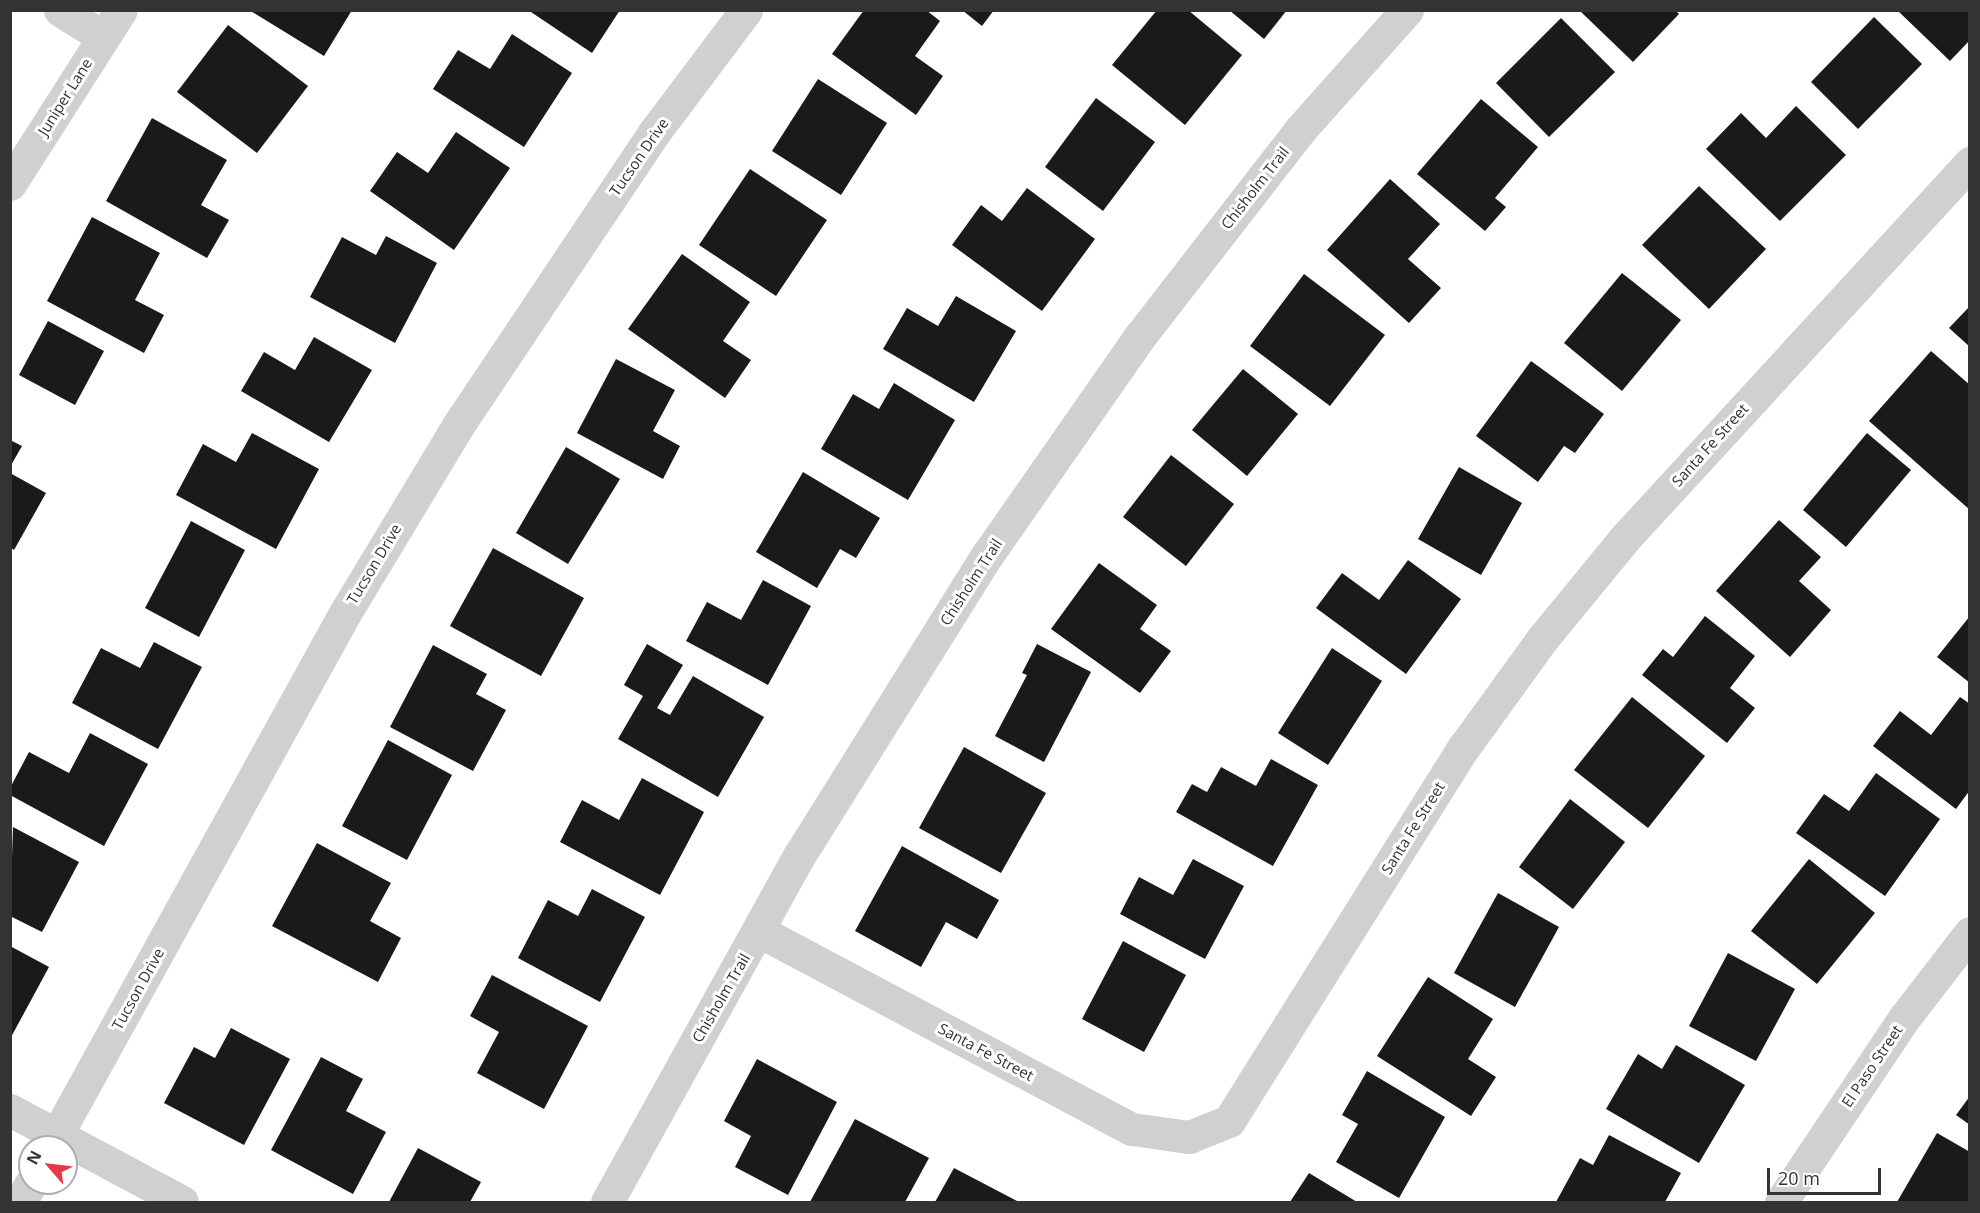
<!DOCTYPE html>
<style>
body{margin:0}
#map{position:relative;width:1980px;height:1213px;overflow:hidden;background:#fff;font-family:"Open Sans",sans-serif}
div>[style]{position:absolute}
.building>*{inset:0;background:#1a1a1a}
.minor>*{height:33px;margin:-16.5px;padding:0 16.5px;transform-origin:16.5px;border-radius:16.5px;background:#d0d0d0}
span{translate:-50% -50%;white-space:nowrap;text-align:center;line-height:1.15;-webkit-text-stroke:6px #fff;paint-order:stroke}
.street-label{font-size:15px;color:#333}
.frame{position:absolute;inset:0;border:12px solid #333;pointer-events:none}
.north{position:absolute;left:18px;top:1135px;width:60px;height:60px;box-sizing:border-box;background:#fff;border:2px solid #adadad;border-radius:50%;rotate:298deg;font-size:16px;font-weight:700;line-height:24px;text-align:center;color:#333}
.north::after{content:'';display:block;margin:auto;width:21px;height:27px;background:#e63946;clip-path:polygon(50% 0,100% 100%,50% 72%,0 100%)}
.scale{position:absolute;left:1767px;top:1168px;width:114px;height:27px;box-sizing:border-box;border:3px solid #333;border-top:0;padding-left:8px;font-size:18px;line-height:21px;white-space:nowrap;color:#333;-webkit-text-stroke:4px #fff;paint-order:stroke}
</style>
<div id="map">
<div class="building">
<i style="clip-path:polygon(249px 10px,352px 10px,324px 56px)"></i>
<i style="clip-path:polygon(528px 10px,620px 10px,592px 53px)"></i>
<i style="clip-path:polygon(864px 10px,926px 10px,940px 21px,915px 56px,943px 76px,916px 115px,832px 54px)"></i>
<i style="clip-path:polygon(962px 10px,994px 10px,982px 26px)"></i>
<i style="clip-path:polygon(1157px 10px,1188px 10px,1242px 55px,1185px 125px,1112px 65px)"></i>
<i style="clip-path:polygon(1229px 10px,1287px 10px,1264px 39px)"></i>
<i style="clip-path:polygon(1579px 10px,1675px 10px,1679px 14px,1633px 62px)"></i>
<i style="clip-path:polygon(1897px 10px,1970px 10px,1970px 40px,1950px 61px)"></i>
<i style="clip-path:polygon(1874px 17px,1922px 64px,1858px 129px,1811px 82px)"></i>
<i style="clip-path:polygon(1561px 18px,1615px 72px,1549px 137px,1496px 83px)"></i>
<i style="clip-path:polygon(228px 25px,308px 86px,257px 153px,177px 92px)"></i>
<i style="clip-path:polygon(512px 34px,572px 73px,524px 147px,433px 89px,458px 50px,490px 69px)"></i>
<i style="clip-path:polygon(818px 79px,887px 123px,841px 195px,772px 151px)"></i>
<i style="clip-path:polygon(1096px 98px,1155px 142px,1103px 211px,1045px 167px)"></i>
<i style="clip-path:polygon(1481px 99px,1538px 147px,1495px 198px,1506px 207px,1485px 231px,1417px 174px)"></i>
<i style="clip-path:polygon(1796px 106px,1846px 155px,1780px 221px,1706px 149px,1741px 113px,1766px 138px)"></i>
<i style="clip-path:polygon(152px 118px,227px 160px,201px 205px,229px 220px,207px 258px,106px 201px)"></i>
<i style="clip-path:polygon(456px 132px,510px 168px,454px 250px,370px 191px,397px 152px,428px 173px)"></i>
<i style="clip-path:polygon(750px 169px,827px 220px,776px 296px,699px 245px)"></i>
<i style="clip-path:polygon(1390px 179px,1440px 224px,1408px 259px,1441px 288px,1409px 323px,1327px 250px)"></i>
<i style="clip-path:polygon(1699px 186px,1766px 249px,1709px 309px,1642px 245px)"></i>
<i style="clip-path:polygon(1027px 188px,1095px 239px,1042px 311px,952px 245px,981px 205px,1002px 221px)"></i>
<i style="clip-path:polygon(92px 217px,160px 253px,135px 300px,164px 315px,144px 353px,47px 301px)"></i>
<i style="clip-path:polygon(386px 236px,437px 263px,395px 343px,310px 297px,342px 237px,376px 255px)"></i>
<i style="clip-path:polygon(682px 254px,750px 302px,723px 341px,751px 360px,725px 398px,628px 329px)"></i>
<i style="clip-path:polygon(1622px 273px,1681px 320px,1622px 391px,1564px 343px)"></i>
<i style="clip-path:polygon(1304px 274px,1385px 335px,1330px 406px,1250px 346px)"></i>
<i style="clip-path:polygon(956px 296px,1016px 331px,974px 402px,883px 349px,907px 308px,938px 326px)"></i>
<i style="clip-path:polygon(1970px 306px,1970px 347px,1949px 328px)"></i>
<i style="clip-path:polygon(48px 321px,104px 351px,75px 405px,19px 375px)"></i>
<i style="clip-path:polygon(314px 337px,372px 370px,329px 442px,241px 391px,264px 352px,295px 370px)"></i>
<i style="clip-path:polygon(1931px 351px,1970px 385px,1970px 510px,1869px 421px)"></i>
<i style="clip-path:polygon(616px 359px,675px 390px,653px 431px,680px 446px,663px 479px,577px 433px)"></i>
<i style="clip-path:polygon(1531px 361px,1604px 414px,1575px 453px,1564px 446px,1538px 482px,1476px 436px)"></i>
<i style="clip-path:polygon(1243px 369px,1298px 414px,1247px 476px,1192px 430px)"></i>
<i style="clip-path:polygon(894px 383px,955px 420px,908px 500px,821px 449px,853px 394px,879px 409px)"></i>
<i style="clip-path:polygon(252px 433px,319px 469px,276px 549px,176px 495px,203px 444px,236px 462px)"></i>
<i style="clip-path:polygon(1867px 433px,1911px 470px,1846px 547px,1803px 510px)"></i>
<i style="clip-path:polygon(10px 440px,22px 446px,10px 467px)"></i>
<i style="clip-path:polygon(566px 447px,620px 479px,568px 564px,516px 533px)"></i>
<i style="clip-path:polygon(1171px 455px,1234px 504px,1186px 566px,1123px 517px)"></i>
<i style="clip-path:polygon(1459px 467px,1522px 503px,1481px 575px,1418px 539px)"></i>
<i style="clip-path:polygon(803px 472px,880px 518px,856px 558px,840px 549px,817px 588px,756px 552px)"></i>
<i style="clip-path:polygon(10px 473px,46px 493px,14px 550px,10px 547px)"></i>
<i style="clip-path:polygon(1779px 520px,1821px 557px,1799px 581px,1831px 610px,1790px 657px,1716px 591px)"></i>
<i style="clip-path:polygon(191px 521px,245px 550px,199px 637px,145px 608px)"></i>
<i style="clip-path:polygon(493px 548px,584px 598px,541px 676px,450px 626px)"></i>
<i style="clip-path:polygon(1408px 560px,1461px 599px,1406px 674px,1316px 608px,1342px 573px,1379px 600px)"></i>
<i style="clip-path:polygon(1099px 563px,1157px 605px,1140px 629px,1171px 651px,1140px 693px,1051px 629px)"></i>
<i style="clip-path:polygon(763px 580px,811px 606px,768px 685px,686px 641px,707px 602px,741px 620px)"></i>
<i style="clip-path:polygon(1705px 616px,1755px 656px,1730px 688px,1755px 708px,1727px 743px,1642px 675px,1663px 649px,1673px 657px)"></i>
<i style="clip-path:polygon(1970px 616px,1970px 683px,1937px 657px)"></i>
<i style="clip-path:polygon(154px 642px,202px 667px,158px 749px,72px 703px,101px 648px,140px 668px)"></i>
<i style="clip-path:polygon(647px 644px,683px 665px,657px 708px,670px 715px,693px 676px,764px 717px,718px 797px,618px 739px,643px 696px,624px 685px)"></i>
<i style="clip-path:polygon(1037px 644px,1091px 672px,1044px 762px,995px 736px,1027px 675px,1022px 673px)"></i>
<i style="clip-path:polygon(433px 645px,487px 674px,476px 694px,506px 710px,473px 771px,390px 727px)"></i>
<i style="clip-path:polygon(1332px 648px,1382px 681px,1328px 765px,1278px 733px)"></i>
<i style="clip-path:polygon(1632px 697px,1705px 756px,1648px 828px,1574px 770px)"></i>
<i style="clip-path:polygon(1960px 697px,1970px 704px,1970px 790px,1956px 809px,1873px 746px,1900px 711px,1931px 735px)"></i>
<i style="clip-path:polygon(90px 733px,148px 764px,104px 846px,10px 795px,10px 788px,29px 752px,69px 773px)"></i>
<i style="clip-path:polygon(388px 740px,452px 775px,407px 860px,342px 826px)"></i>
<i style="clip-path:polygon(964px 747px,1046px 793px,1001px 873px,919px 828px)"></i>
<i style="clip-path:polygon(1271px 759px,1318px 785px,1273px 866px,1176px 812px,1192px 784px,1207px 792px,1221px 767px,1256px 786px)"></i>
<i style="clip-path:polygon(1876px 773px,1940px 819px,1885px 896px,1796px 833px,1824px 794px,1849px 811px)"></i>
<i style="clip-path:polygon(642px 778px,704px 812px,660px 895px,560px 842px,582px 800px,619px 820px)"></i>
<i style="clip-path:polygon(1570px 799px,1625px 842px,1573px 909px,1519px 867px)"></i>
<i style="clip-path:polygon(13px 827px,79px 862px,42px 932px,10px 916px)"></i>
<i style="clip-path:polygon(317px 843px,391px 883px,370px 921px,401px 938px,378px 982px,272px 926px)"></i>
<i style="clip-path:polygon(902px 846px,999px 900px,977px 939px,946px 922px,921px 967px,855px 931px)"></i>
<i style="clip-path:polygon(1193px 859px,1244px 886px,1205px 959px,1120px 914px,1139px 877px,1173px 895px)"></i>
<i style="clip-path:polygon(1809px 859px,1875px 913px,1817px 984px,1751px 931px)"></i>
<i style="clip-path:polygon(592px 889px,645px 917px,600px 1002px,518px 958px,548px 900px,578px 916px)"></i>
<i style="clip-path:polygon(1498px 893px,1559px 927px,1515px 1007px,1454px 973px)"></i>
<i style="clip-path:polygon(1123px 941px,1186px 975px,1144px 1052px,1082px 1019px)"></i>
<i style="clip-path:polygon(10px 946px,49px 967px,10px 1039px)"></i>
<i style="clip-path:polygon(1728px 953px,1795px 989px,1756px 1061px,1689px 1026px)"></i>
<i style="clip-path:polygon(492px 975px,588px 1026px,544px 1109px,477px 1073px,499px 1032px,470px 1016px)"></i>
<i style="clip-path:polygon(1428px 977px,1493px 1019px,1468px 1059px,1496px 1077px,1471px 1116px,1377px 1056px)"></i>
<i style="clip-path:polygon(231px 1028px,290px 1059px,244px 1145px,164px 1103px,194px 1047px,215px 1058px)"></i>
<i style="clip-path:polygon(1676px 1045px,1745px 1085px,1699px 1163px,1606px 1109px,1638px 1054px,1662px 1069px)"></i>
<i style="clip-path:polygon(321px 1057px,363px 1079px,346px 1111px,386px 1132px,353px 1194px,271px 1150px)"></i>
<i style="clip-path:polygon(757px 1059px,837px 1102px,788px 1195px,735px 1167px,751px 1136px,724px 1121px)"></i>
<i style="clip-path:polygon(1367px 1071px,1445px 1117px,1399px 1198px,1336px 1162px,1358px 1124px,1342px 1115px)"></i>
<i style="clip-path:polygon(1970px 1096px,1970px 1125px,1956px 1115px)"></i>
<i style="clip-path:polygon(855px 1119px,929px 1158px,905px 1202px,810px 1202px)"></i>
<i style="clip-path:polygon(1937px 1133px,1970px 1152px,1970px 1202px,1897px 1202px)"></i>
<i style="clip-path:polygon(1609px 1135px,1681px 1173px,1665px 1202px,1556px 1202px,1580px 1158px,1593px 1165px)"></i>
<i style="clip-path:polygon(418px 1148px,481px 1182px,470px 1202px,389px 1202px)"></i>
<i style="clip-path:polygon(954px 1168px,1019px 1202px,935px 1202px)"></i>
<i style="clip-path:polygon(1309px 1173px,1357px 1202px,1290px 1202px)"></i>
</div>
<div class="minor">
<i style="left:60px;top:10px;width:51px;rotate:32.1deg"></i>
<i style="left:10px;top:184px;width:206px;rotate:-57.5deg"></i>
<i style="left:759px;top:931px;width:422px;rotate:28deg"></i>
<i style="left:1132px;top:1129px;width:58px;rotate:8deg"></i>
<i style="left:1189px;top:1137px;width:43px;rotate:-21.8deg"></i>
<i style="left:1229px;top:1121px;width:442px;rotate:-57.9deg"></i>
<i style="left:1464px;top:747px;width:135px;rotate:-54.1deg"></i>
<i style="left:1543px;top:638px;width:129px;rotate:-50.6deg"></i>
<i style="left:1625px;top:538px;width:510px;rotate:-47.39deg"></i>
<i style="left:10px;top:1110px;width:195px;rotate:28.1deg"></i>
<i style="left:50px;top:1147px;width:610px;rotate:-61.08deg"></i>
<i style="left:345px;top:613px;width:221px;rotate:-58.9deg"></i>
<i style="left:459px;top:424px;width:349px;rotate:-56.2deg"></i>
<i style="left:653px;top:134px;width:155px;rotate:-53.1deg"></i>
<i style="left:20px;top:1202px;width:22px;rotate:-60deg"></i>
<i style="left:607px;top:1202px;width:396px;rotate:-61deg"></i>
<i style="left:799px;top:856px;width:356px;rotate:-58deg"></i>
<i style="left:988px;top:554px;width:267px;rotate:-55.1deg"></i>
<i style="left:1141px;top:335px;width:259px;rotate:-52.2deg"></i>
<i style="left:1300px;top:130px;width:161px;rotate:-48.3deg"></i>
<i style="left:1781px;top:1202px;width:223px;rotate:-56.2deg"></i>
<i style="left:1905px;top:1017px;width:106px;rotate:-52.3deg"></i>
</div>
<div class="street-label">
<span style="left:65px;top:97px;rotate:-58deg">Juniper Lane</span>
<span style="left:639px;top:157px;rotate:-55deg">Tucson Drive</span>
<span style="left:1255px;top:188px;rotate:-52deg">Chisholm Trail</span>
<span style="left:1710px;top:445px;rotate:-48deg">Santa Fe Street</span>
<span style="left:374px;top:564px;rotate:-59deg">Tucson Drive</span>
<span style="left:971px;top:582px;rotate:-57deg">Chisholm Trail</span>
<span style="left:1413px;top:828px;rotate:-58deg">Santa Fe Street</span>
<span style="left:138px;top:989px;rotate:-61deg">Tucson Drive</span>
<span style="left:721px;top:998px;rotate:-60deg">Chisholm Trail</span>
<span style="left:986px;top:1052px;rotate:28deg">Santa Fe Street</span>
<span style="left:1872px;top:1066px;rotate:-56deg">El Paso Street</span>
</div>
<div class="frame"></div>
<div class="north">N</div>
<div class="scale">20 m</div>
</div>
